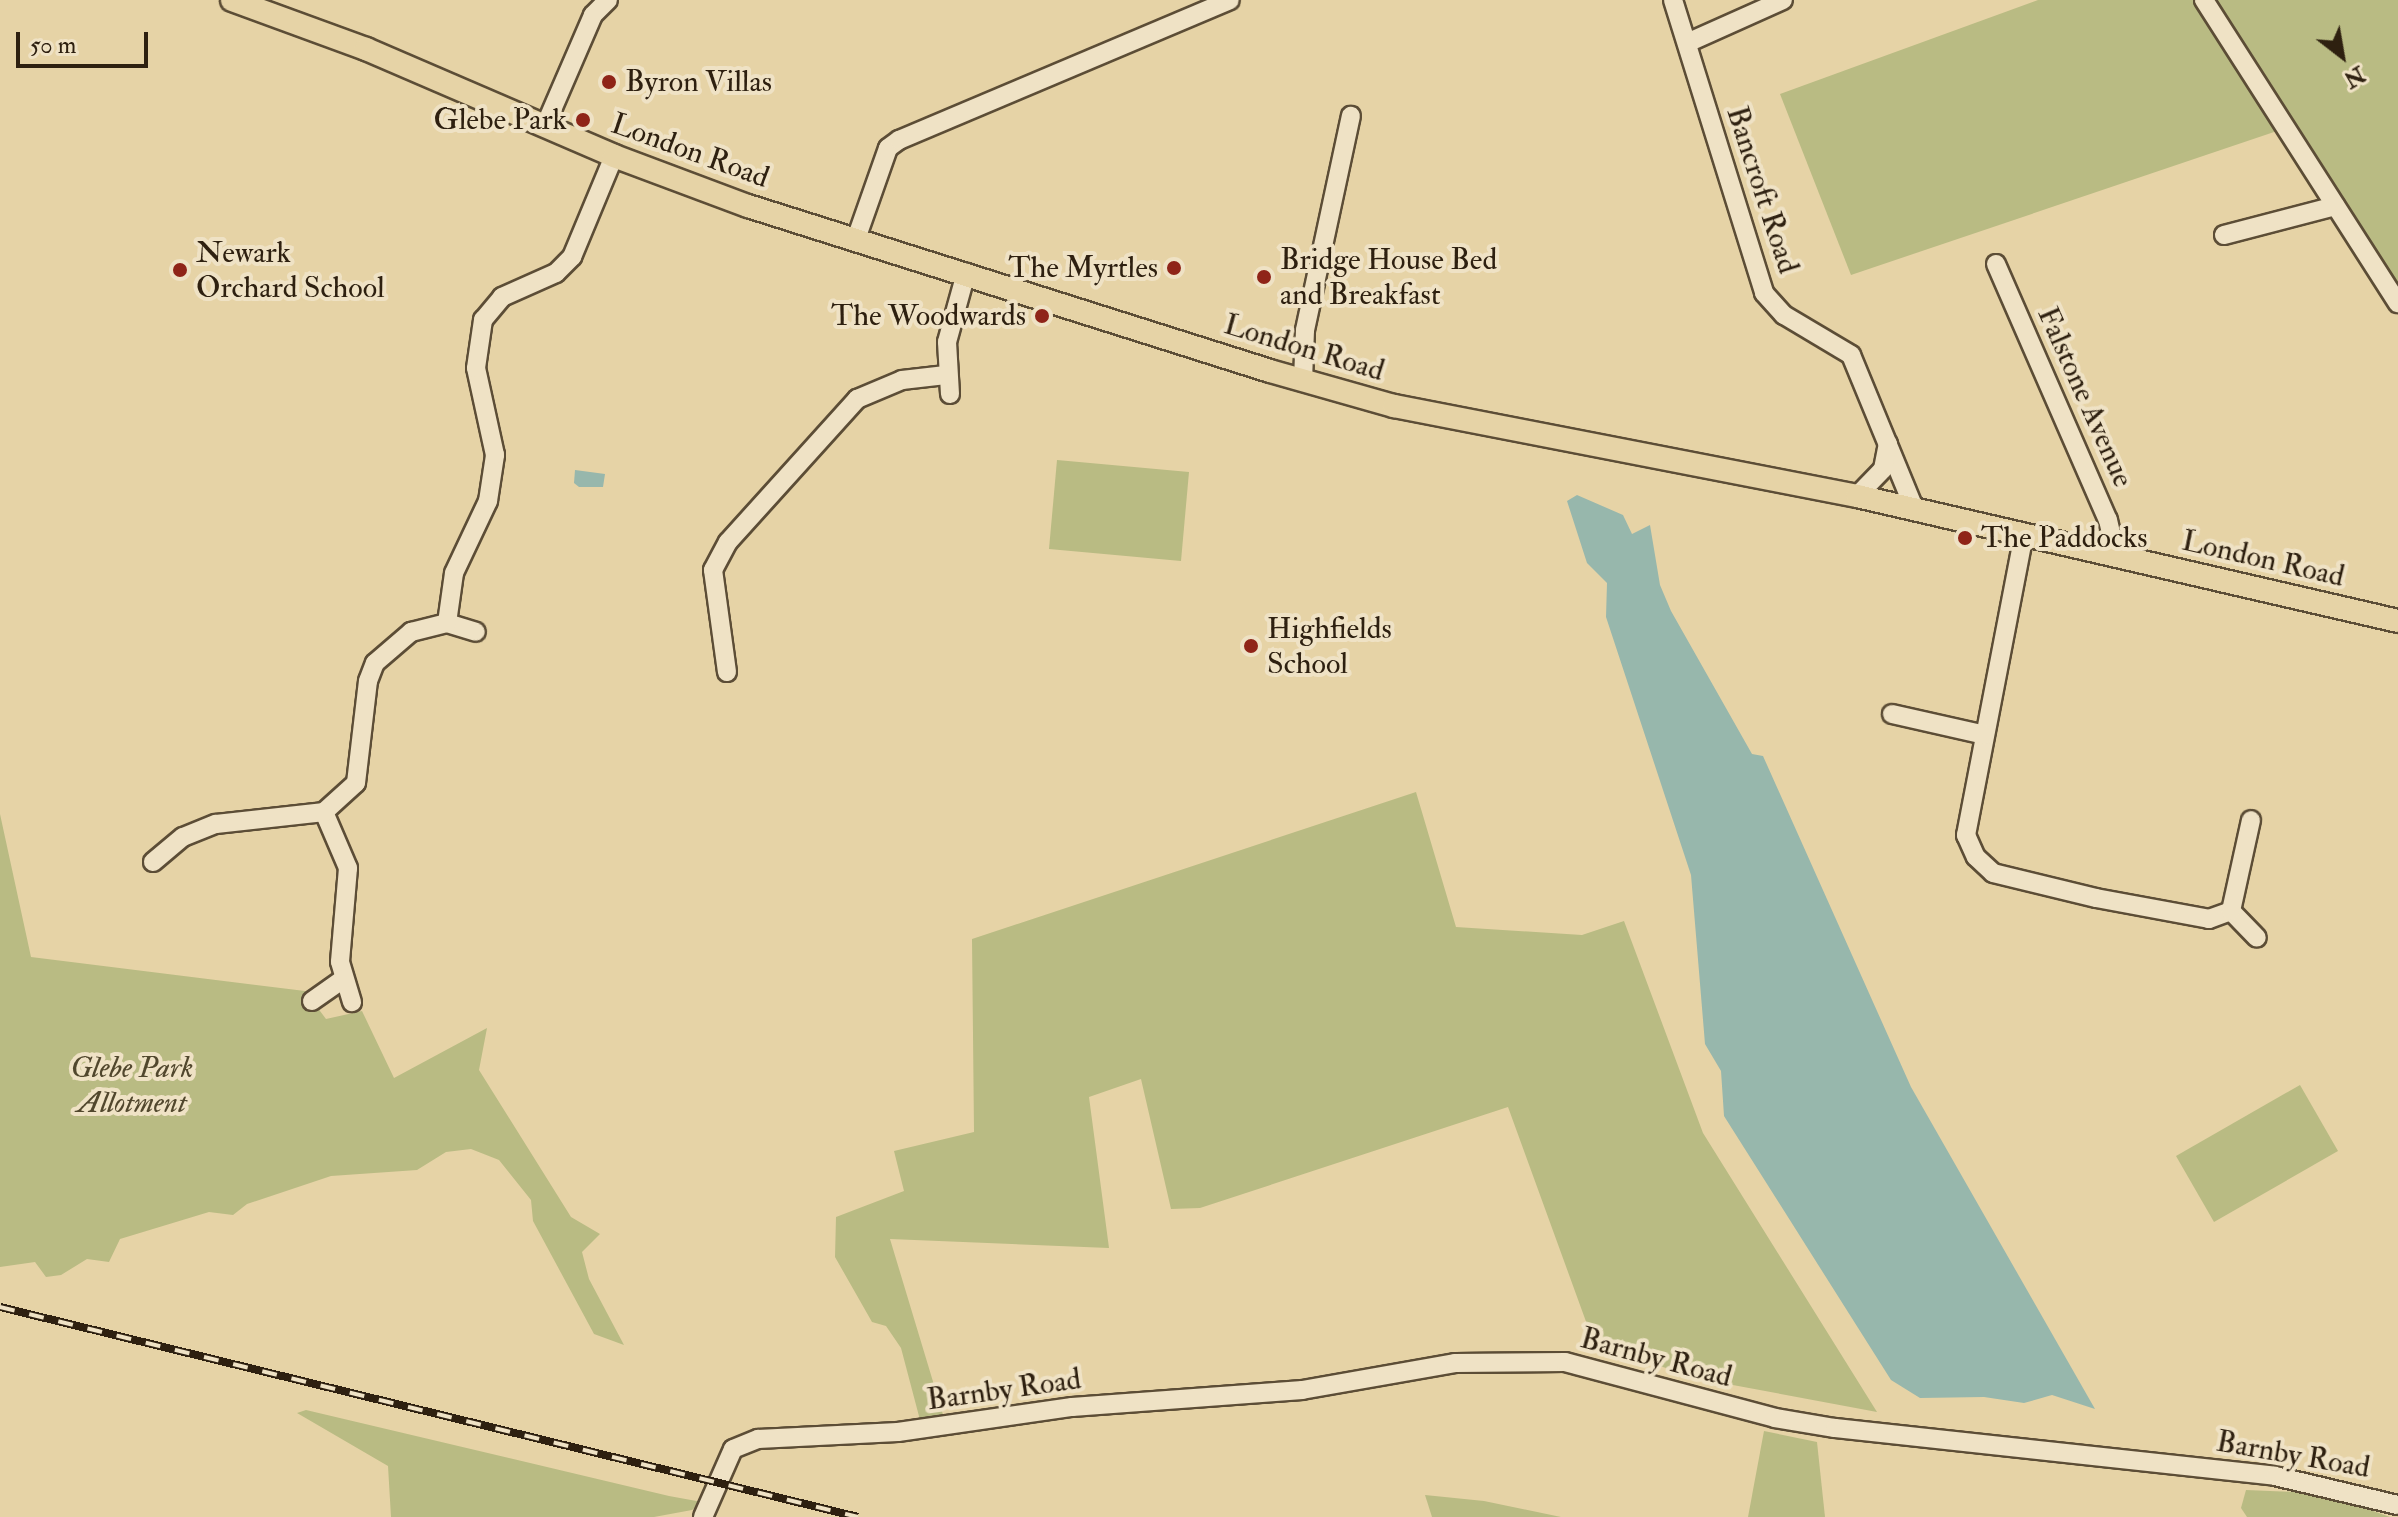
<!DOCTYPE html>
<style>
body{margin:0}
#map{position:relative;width:2398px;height:1517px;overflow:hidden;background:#e6d3a6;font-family:"IM FELL Double Pica",serif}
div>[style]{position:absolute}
.green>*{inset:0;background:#b9bb83}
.water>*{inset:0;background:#97b7ac}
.roads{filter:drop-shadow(2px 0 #5c4d36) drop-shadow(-2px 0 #5c4d36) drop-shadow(0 2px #5c4d36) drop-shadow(0 -2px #5c4d36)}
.minor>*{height:18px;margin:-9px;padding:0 9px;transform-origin:9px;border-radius:9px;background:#efe2c5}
.major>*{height:22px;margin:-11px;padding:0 11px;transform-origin:11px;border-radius:11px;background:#e6d3a6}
.rail>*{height:8px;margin-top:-4px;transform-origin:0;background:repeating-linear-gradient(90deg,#efe2c5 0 15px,#2e2010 0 30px);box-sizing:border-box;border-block:2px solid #2e2010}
.dots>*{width:22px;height:22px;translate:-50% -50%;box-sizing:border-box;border:4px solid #efe2c5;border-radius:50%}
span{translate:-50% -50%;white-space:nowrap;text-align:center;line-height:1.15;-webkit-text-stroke:8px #efe2c5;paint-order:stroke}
.poi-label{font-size:30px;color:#2e2010}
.left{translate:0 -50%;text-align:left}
.right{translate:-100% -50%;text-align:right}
.street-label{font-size:30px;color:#2e2010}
.park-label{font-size:30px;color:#51472d;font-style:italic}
.north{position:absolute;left:2302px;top:16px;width:80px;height:80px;-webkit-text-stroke:6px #efe2c5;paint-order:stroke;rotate:149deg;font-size:22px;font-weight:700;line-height:32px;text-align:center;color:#2e2010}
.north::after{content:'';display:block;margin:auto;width:28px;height:36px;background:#2e2010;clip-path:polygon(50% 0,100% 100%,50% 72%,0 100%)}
.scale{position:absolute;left:16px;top:32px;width:132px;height:36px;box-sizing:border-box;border:4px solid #2e2010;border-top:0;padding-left:10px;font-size:24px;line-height:28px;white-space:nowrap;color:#2e2010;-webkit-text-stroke:6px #efe2c5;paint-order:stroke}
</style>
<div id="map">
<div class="green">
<i style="clip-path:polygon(2038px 0,2194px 0,2277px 131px,1851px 275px,1780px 94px)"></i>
<i style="clip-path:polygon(2217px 0,2398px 0,2398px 283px,2319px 159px)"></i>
<i style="clip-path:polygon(1057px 460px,1189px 472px,1181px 561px,1049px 549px)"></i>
<i style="clip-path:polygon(1416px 792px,1456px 927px,1582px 935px,1624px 921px,1703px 1133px,1877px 1412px,1722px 1383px,1596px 1349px,1508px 1107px,1200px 1208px,1171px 1209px,1141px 1079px,1089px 1097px,1109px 1248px,890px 1239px,944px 1418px,920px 1420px,901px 1348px,886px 1326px,872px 1322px,835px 1257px,836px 1217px,904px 1191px,894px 1151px,974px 1132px,972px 939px)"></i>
<i style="clip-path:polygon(0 814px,31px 957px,305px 991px,326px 1019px,362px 1011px,394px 1078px,487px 1028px,479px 1070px,571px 1217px,600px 1234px,582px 1252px,589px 1279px,624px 1345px,594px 1334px,533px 1221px,531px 1200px,499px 1160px,471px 1149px,446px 1152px,417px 1170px,331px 1176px,247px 1204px,233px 1215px,209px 1212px,120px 1239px,109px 1262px,87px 1259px,61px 1275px,46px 1277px,35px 1262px,0 1267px)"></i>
<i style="clip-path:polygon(2300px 1085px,2338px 1151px,2214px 1222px,2176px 1156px)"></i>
<i style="clip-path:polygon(306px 1410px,669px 1496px,702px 1502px,692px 1510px,654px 1517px,391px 1517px,388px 1466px,297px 1413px)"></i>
<i style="clip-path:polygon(1764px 1431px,1817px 1442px,1825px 1517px,1748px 1517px)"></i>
<i style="clip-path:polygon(2246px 1490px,2323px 1493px,2390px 1517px,2247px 1517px,2241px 1508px)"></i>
<i style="clip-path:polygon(1425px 1495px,1484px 1501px,1561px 1517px,1432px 1517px)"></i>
</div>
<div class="water">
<i style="clip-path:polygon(575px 470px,605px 474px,603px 487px,579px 487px,574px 483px)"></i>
<i style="clip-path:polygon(1577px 495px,1623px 515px,1632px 534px,1650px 525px,1660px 585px,1671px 611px,1752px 754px,1763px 756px,1911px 1087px,2095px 1409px,2052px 1395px,2024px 1403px,1984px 1397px,1920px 1398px,1891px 1380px,1724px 1116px,1721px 1071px,1705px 1044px,1691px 875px,1606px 617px,1607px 583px,1587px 563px,1567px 501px)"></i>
</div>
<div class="roads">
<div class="minor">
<i style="left:1673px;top:0;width:307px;rotate:72.7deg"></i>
<i style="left:1764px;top:293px;width:30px;rotate:48deg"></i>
<i style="left:1784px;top:315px;width:78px;rotate:30.8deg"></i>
<i style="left:1851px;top:355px;width:168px;rotate:67.6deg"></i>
<i style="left:2204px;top:0;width:360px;rotate:57.4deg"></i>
<i style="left:1687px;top:43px;width:105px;rotate:-24.1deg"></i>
<i style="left:545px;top:126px;width:121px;rotate:-66.6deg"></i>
<i style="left:593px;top:15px;width:21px;rotate:-45deg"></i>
<i style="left:2224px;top:235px;width:115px;rotate:-14.6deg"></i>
<i style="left:856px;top:239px;width:96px;rotate:-70.6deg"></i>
<i style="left:888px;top:148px;width:14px;rotate:-36deg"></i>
<i style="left:899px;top:140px;width:359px;rotate:-22.9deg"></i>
<i style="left:1996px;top:264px;width:279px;rotate:66.4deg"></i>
<i style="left:2108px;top:520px;width:37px;rotate:77deg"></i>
<i style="left:1303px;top:380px;width:50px;rotate:-87.7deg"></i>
<i style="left:1305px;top:330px;width:219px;rotate:-77.9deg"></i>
<i style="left:950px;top:394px;width:52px;rotate:-93.3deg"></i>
<i style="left:947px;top:342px;width:72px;rotate:-74.6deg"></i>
<i style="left:1857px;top:496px;width:37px;rotate:-46deg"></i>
<i style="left:1883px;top:469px;width:26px;rotate:-79deg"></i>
<i style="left:2024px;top:534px;width:307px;rotate:100.9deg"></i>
<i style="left:1966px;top:835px;width:24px;rotate:66deg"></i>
<i style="left:1976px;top:857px;width:23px;rotate:43deg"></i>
<i style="left:1993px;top:873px;width:106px;rotate:13.6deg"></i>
<i style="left:2096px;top:898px;width:115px;rotate:10.5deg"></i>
<i style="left:2209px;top:919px;width:23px;rotate:-20deg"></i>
<i style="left:2231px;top:911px;width:37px;rotate:46deg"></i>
<i style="left:447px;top:623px;width:30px;rotate:17deg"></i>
<i style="left:727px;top:672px;width:103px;rotate:-97.8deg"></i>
<i style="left:713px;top:570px;width:32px;rotate:-62deg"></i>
<i style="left:728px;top:542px;width:193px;rotate:-47.9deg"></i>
<i style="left:857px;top:399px;width:49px;rotate:-22.9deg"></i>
<i style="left:902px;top:380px;width:44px;rotate:-6.5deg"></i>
<i style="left:1892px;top:714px;width:95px;rotate:12.7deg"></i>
<i style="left:324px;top:812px;width:61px;rotate:66.8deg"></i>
<i style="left:348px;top:868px;width:94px;rotate:94.9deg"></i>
<i style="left:340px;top:962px;width:42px;rotate:73.3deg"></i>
<i style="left:153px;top:862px;width:39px;rotate:-40deg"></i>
<i style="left:183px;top:837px;width:35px;rotate:-22deg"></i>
<i style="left:216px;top:824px;width:109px;rotate:-6.3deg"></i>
<i style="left:324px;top:812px;width:43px;rotate:-42.2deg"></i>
<i style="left:356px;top:783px;width:103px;rotate:-83.3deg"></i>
<i style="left:368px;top:681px;width:19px;rotate:-69deg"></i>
<i style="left:375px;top:663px;width:48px;rotate:-40.7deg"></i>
<i style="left:411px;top:632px;width:37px;rotate:-14deg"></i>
<i style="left:447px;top:623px;width:50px;rotate:-82deg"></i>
<i style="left:454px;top:573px;width:80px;rotate:-64.7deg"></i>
<i style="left:488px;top:501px;width:47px;rotate:-81.3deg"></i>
<i style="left:495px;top:455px;width:89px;rotate:-102.3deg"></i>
<i style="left:476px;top:368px;width:49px;rotate:-81.7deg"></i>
<i style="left:483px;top:320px;width:30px;rotate:-50deg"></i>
<i style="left:502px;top:297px;width:59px;rotate:-24deg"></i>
<i style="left:556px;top:273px;width:23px;rotate:-45deg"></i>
<i style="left:572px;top:257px;width:109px;rotate:-67.4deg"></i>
<i style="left:2231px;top:911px;width:93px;rotate:-77.6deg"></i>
<i style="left:312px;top:1001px;width:38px;rotate:-35deg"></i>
<i style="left:703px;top:1517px;width:74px;rotate:-66.2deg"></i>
<i style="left:733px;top:1449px;width:27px;rotate:-22deg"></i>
<i style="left:758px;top:1439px;width:140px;rotate:-2.9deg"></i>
<i style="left:898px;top:1432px;width:176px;rotate:-8.2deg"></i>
<i style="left:1072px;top:1407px;width:231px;rotate:-4.2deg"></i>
<i style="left:1302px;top:1390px;width:155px;rotate:-10deg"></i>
<i style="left:1455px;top:1363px;width:110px;rotate:-0.5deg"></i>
<i style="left:1565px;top:1362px;width:217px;rotate:14.9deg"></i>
<i style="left:1775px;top:1418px;width:61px;rotate:9.5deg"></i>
<i style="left:1835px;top:1428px;width:443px;rotate:6.2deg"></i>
<i style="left:2275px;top:1476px;width:126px;rotate:13.3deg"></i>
</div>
<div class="major">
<i style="left:232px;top:0;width:143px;rotate:20.1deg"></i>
<i style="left:366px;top:49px;width:270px;rotate:23.3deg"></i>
<i style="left:614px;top:156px;width:143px;rotate:20.5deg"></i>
<i style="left:748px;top:206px;width:547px;rotate:17.54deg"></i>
<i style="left:1270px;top:371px;width:129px;rotate:15.8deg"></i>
<i style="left:1394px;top:406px;width:472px;rotate:11deg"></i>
<i style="left:1857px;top:496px;width:555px;rotate:13.01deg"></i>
</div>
</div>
<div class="rail">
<i style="left:0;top:1307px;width:883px;rotate:13.75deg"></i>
</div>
<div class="dots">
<i style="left:609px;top:82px;background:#8f2418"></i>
<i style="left:583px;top:120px;background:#8f2418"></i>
<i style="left:1174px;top:268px;background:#8f2418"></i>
<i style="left:180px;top:270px;background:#8f2418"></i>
<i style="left:1264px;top:277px;background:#8f2418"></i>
<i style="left:1042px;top:316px;background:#8f2418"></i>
<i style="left:1965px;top:538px;background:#8f2418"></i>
<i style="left:1251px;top:646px;background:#8f2418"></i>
</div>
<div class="poi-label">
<span class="left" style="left:625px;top:82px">Byron Villas</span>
<span class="right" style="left:567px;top:120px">Glebe Park</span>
<span class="left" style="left:196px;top:270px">Newark<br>Orchard School</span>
<span class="left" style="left:1280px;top:277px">Bridge House Bed<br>and Breakfast</span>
<span class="right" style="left:1158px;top:268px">The Myrtles</span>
<span class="right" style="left:1026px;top:316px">The Woodwards</span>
<span class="left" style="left:1981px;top:538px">The Paddocks</span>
<span class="left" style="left:1267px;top:646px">Highfields<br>School</span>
</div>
<div class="street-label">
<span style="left:690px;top:151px;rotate:20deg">London Road</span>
<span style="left:1762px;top:190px;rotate:72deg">Bancroft Road</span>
<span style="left:1304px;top:348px;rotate:17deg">London Road</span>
<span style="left:2085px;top:397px;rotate:66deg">Falstone Avenue</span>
<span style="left:2263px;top:559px;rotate:13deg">London Road</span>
<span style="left:1656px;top:1358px;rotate:15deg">Barnby Road</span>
<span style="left:1004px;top:1390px;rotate:-8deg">Barnby Road</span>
<span style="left:2293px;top:1455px;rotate:10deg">Barnby Road</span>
</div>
<div class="park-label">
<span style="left:132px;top:1085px">Glebe Park<br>Allotment</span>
</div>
<div class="north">N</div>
<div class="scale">50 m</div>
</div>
